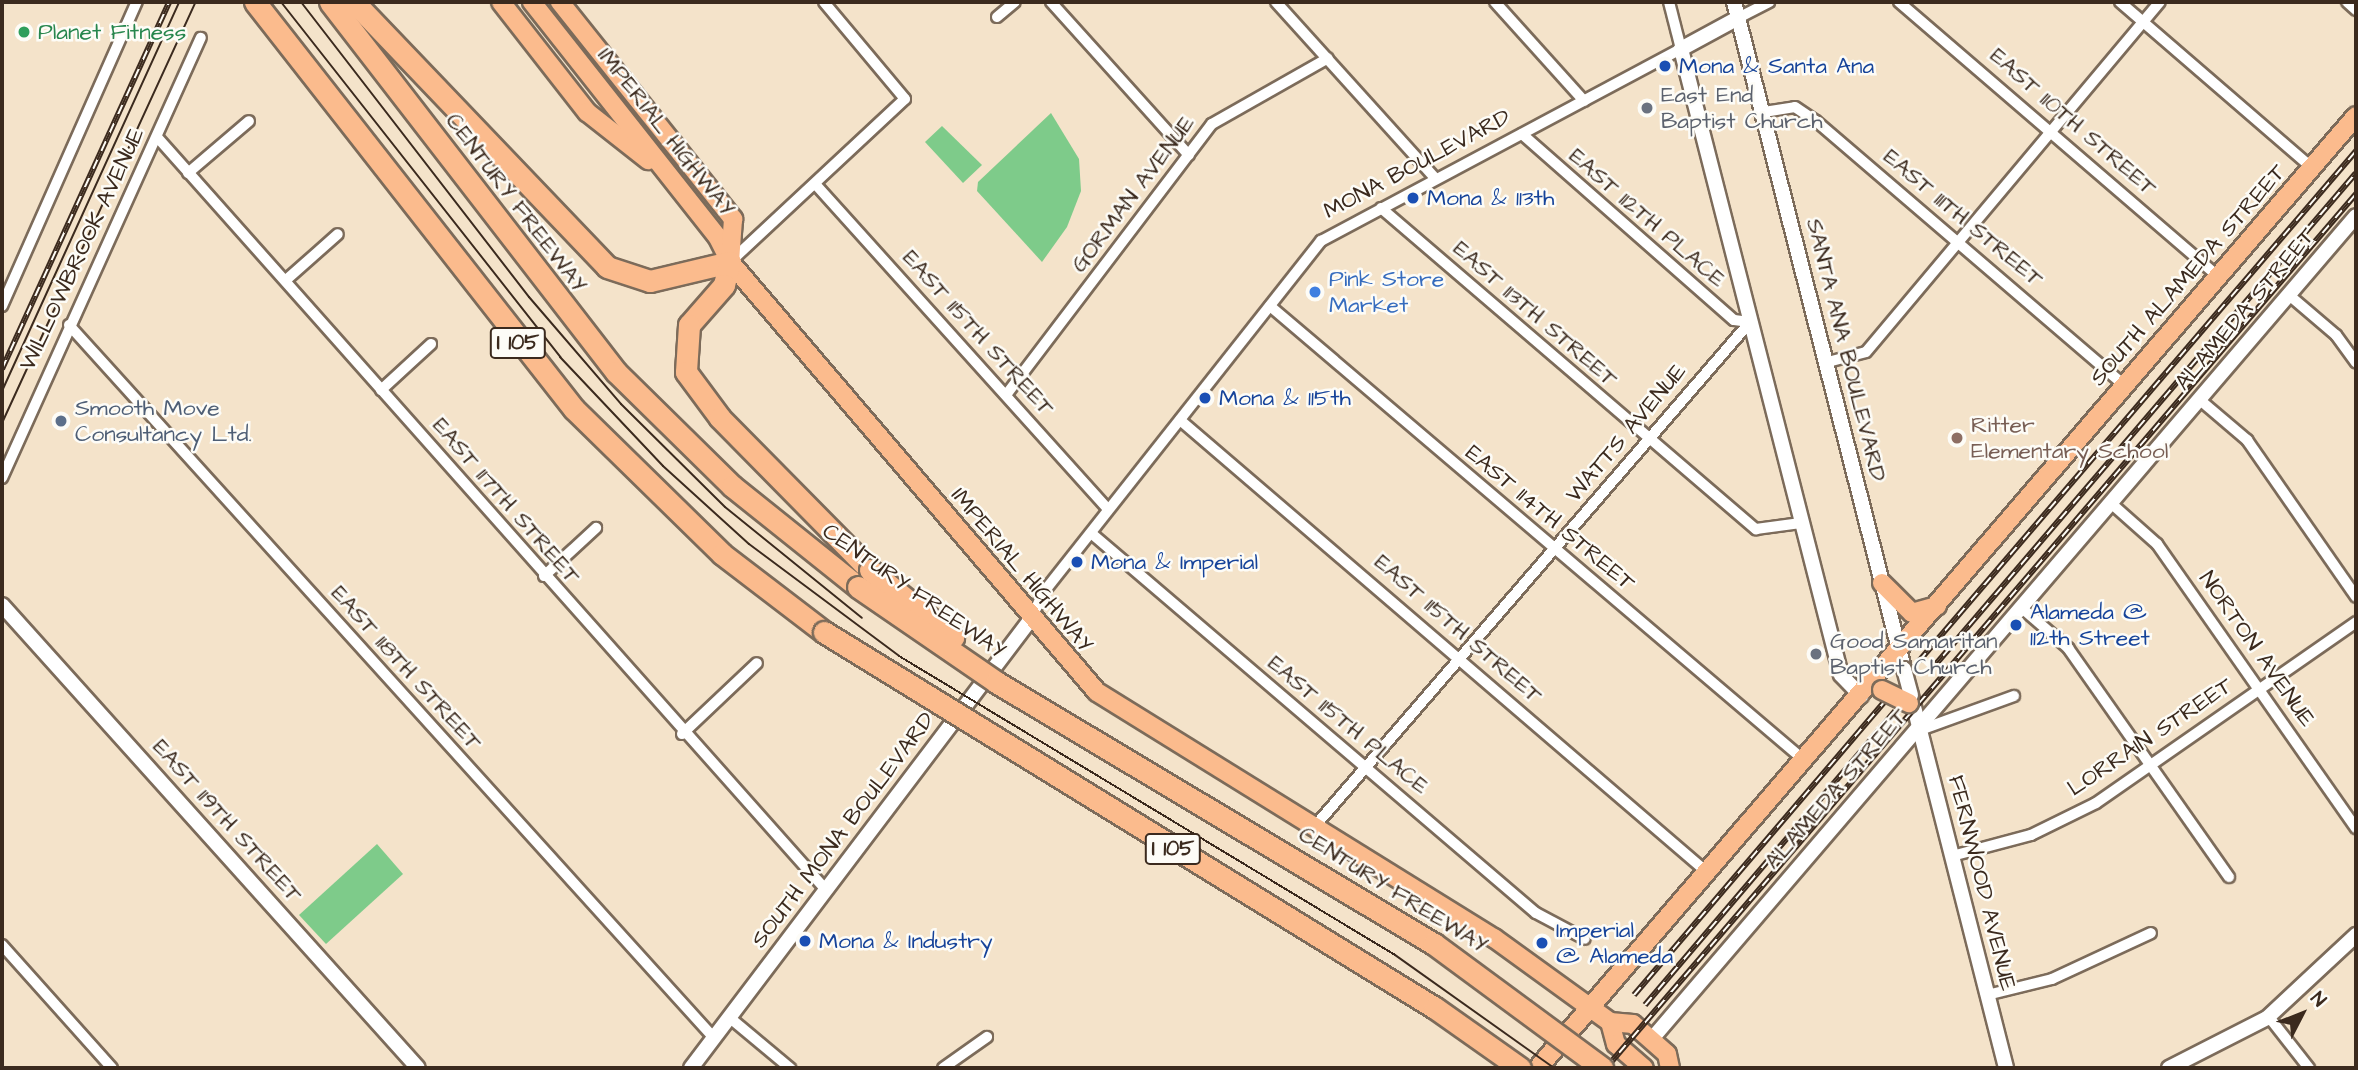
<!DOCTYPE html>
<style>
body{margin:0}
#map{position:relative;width:2358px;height:1070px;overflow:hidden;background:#f4e3ca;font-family:"Architects Daughter",sans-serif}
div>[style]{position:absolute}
.green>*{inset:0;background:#7ecb8a}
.roads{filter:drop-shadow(2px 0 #7c6b5a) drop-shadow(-2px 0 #7c6b5a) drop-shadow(0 2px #7c6b5a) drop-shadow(0 -2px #7c6b5a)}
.minor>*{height:10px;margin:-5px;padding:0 5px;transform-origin:5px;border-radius:5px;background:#fff}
.tertiary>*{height:14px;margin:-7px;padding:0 7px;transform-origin:7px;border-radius:7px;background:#fff}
.primary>*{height:18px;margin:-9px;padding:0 9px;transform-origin:9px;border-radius:9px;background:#fbbb8d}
.motorway>*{height:21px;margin:-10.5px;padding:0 10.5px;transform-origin:10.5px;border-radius:10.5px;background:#fbbb8d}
.tram>*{height:2px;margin:-1px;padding:0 1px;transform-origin:1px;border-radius:1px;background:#3b2a1e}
.rail>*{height:6px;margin-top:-3px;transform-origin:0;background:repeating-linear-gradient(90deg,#fdfcf7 0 10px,#3b2a1e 0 20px);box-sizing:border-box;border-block:2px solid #3b2a1e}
.bridges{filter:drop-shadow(2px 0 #7c6b5a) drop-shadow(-2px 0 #7c6b5a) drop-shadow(0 2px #7c6b5a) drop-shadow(0 -2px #7c6b5a)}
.tertiary-bridge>*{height:14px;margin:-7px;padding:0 7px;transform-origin:7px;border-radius:7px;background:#fff}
.primary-bridge>*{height:18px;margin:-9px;padding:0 9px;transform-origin:9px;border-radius:9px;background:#fbbb8d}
.motorway-bridge>*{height:21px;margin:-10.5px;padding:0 10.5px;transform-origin:10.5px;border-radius:10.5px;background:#fbbb8d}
.dots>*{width:19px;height:19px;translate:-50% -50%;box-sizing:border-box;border:4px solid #fdfcf7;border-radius:50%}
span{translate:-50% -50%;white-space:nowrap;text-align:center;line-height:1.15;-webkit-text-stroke:5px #fdfcf7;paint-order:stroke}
.shield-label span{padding:2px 5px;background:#fdfcf7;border:2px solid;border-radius:5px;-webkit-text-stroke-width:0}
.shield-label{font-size:21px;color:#3b2a1e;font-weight:700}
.leisure-label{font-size:23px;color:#27864d}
.left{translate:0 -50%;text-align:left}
.transit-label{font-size:23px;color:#164399}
.worship-label{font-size:23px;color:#5b616d}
.street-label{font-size:23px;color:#3b2a1e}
.shop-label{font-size:23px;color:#366cbe}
.service-label{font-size:23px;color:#4e5e75}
.education-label{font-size:23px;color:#785e54}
.frame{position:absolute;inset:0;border:4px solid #3b2a1e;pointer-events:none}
.north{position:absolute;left:2267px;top:979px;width:70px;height:70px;-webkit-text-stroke:5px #fdfcf7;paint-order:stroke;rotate:48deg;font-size:19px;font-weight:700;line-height:28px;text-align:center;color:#3b2a1e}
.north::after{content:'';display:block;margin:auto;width:24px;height:32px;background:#3b2a1e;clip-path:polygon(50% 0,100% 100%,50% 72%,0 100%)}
</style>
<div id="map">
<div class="green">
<i style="clip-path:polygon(1051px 113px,1079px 159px,1081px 191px,1067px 227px,1042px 262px,977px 191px,978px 182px)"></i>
<i style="clip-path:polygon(942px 126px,982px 165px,963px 183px,925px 142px)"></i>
<i style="clip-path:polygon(377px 844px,403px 874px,326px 944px,299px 915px)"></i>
</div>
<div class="roads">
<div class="minor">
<i style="left:1051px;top:2px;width:206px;rotate:48deg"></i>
<i style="left:1276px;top:2px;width:237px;rotate:47.9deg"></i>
<i style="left:1495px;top:2px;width:133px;rotate:48deg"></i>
<i style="left:1899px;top:2px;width:421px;rotate:40.7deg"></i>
<i style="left:2120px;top:2px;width:254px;rotate:40.8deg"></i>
<i style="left:2347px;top:2px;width:12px;rotate:42deg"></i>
<i style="left:997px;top:17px;width:23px;rotate:-40deg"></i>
<i style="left:1738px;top:18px;width:35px;rotate:-27deg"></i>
<i style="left:1764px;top:112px;width:31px;rotate:-9deg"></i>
<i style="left:1795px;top:107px;width:25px;rotate:34deg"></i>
<i style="left:1816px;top:121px;width:407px;rotate:40.6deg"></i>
<i style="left:1522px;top:134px;width:282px;rotate:41.3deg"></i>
<i style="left:1734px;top:320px;width:16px;rotate:7deg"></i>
<i style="left:157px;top:137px;width:1007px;rotate:48.38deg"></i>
<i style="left:188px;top:173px;width:80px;rotate:-40.4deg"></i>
<i style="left:817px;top:186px;width:435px;rotate:48deg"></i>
<i style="left:1381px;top:208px;width:494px;rotate:40.6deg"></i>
<i style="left:1756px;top:529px;width:45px;rotate:-7.6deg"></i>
<i style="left:730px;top:262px;width:239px;rotate:-43deg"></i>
<i style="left:905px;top:99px;width:126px;rotate:-129.9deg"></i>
<i style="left:286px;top:280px;width:69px;rotate:-41.5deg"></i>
<i style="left:2289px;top:295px;width:62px;rotate:40.4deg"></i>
<i style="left:2336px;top:335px;width:34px;rotate:54deg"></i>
<i style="left:2px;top:306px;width:333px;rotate:-66.1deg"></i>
<i style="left:1270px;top:306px;width:702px;rotate:40.38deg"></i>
<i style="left:69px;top:325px;width:961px;rotate:47.87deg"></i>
<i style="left:1824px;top:363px;width:43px;rotate:-14.7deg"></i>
<i style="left:1866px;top:352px;width:457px;rotate:-50deg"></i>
<i style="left:381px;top:390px;width:68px;rotate:-42.6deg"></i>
<i style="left:1006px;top:395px;width:340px;rotate:-52.8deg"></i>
<i style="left:1212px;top:124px;width:133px;rotate:-29.6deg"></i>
<i style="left:2200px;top:400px;width:62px;rotate:40.4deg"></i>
<i style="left:2247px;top:440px;width:191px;rotate:55.2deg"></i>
<i style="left:1180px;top:420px;width:696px;rotate:40.63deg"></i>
<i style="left:2px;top:478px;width:483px;rotate:-65.7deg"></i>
<i style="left:2112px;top:504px;width:60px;rotate:41.6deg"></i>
<i style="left:2157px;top:544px;width:347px;rotate:55deg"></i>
<i style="left:1091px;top:533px;width:585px;rotate:40.5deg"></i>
<i style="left:1536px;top:913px;width:55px;rotate:28deg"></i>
<i style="left:544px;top:576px;width:71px;rotate:-42.7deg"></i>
<i style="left:2023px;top:609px;width:60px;rotate:40.9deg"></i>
<i style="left:2068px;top:648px;width:280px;rotate:54.9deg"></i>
<i style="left:1031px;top:619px;width:29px;rotate:-65deg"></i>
<i style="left:1043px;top:593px;width:449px;rotate:-51.7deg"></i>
<i style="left:1321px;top:241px;width:408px;rotate:-28.1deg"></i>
<i style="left:1681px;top:49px;width:49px;rotate:-104.3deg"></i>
<i style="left:1920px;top:730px;width:100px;rotate:-19.9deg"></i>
<i style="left:682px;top:734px;width:103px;rotate:-43.4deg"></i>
<i style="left:1315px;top:826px;width:666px;rotate:-49.2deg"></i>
<i style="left:1952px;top:856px;width:82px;rotate:-14.9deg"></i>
<i style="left:2031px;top:835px;width:72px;rotate:-26.2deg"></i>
<i style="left:2096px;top:803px;width:317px;rotate:-34.8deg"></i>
<i style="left:2px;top:945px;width:165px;rotate:48.2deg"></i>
<i style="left:1987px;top:995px;width:67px;rotate:-13.8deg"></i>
<i style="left:2052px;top:979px;width:109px;rotate:-24.9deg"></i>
<i style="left:729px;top:1017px;width:80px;rotate:39.9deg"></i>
<i style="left:2269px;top:1017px;width:65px;rotate:51.9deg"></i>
<i style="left:943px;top:1068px;width:54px;rotate:-35.2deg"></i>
</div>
<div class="tertiary">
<i style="left:1734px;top:2px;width:688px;rotate:75.7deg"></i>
<i style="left:1738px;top:18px;width:65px;rotate:151.5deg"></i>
<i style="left:1681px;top:49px;width:646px;rotate:75.66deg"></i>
<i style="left:1841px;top:675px;width:29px;rotate:46deg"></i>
<i style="left:2px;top:605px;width:622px;rotate:48.06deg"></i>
<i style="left:1911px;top:695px;width:385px;rotate:75.7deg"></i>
<i style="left:1651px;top:1040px;width:1084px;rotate:-49.45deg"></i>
<i style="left:691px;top:1068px;width:563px;rotate:-52.87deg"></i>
<i style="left:2169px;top:1068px;width:110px;rotate:-27deg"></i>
<i style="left:2267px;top:1018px;width:122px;rotate:-43deg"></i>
</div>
<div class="primary">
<i style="left:501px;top:2px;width:140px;rotate:52deg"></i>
<i style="left:587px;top:112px;width:78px;rotate:38.2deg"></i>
<i style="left:532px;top:2px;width:298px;rotate:51.7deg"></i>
<i style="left:717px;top:236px;width:29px;rotate:63deg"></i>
<i style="left:730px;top:262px;width:565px;rotate:49.52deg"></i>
<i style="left:1097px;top:692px;width:467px;rotate:31.8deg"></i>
<i style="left:1494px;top:938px;width:143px;rotate:35.9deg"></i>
<i style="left:1610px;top:1022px;width:23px;rotate:5deg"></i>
<i style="left:1633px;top:1024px;width:45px;rotate:41.4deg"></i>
<i style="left:1667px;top:1054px;width:14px;rotate:78deg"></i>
<i style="left:560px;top:2px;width:278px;rotate:51.4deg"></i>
<i style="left:733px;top:219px;width:43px;rotate:94deg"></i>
<i style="left:1882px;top:583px;width:42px;rotate:45deg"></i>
<i style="left:1912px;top:613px;width:26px;rotate:-16deg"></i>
<i style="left:1610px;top:1022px;width:23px;rotate:75deg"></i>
<i style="left:1616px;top:1044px;width:37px;rotate:41deg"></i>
<i style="left:1538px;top:1068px;width:1255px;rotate:-49.33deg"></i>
</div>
<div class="motorway">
<i style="left:255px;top:2px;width:517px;rotate:51.91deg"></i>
<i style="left:574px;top:409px;width:207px;rotate:44.4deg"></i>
<i style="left:722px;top:554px;width:128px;rotate:37.4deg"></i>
<i style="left:330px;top:2px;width:468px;rotate:52.3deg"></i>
<i style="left:616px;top:372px;width:163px;rotate:44.5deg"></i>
<i style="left:732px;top:486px;width:161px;rotate:38.7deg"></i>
<i style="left:354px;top:2px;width:366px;rotate:46.3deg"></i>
<i style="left:607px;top:267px;width:45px;rotate:18deg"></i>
<i style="left:650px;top:281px;width:82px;rotate:-13.4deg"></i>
<i style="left:730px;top:262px;width:24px;rotate:105deg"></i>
<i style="left:724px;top:285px;width:53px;rotate:131.2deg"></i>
<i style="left:689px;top:325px;width:47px;rotate:93.7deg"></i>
<i style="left:686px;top:372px;width:57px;rotate:53.5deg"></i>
<i style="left:720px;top:418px;width:214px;rotate:45.4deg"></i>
</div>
</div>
<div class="tram">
<i style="left:281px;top:2px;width:452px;rotate:51.8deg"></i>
<i style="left:560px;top:357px;width:150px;rotate:46.6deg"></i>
<i style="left:663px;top:466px;width:116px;rotate:42.2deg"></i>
<i style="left:749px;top:544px;width:187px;rotate:36.7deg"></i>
<i style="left:899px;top:656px;width:579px;rotate:31.08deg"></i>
<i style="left:1395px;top:955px;width:195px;rotate:35.4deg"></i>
<i style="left:301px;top:2px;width:373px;rotate:52.3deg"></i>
<i style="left:529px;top:297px;width:141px;rotate:49.3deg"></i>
<i style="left:621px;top:404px;width:146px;rotate:44.7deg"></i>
<i style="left:725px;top:507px;width:176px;rotate:39deg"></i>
<i style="left:2px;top:391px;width:427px;rotate:-65.5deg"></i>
<i style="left:2px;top:423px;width:464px;rotate:-65.3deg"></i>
</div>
<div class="rail">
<i style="left:2px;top:369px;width:403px;rotate:-65.5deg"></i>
<i style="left:1919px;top:661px;width:672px;rotate:-49.41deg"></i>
<i style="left:1930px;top:671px;width:655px;rotate:-49.46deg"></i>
<i style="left:1634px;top:995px;width:385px;rotate:-49.5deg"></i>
<i style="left:1645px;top:1005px;width:386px;rotate:-49.6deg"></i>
<i style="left:1606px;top:1068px;width:1152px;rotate:-49.37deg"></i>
</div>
<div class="bridges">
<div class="tertiary-bridge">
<i style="left:1904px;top:669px;width:27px;rotate:75deg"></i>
</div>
<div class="primary-bridge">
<i style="left:1882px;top:690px;width:30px;rotate:26deg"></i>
</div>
<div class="motorway-bridge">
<i style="left:870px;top:570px;width:107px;rotate:38.9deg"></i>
<i style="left:858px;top:587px;width:168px;rotate:34.5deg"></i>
<i style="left:996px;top:682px;width:510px;rotate:30.89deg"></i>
<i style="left:1434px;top:944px;width:209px;rotate:36.4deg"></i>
<i style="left:824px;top:632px;width:717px;rotate:31.61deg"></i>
<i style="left:1435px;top:1008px;width:104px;rotate:35.2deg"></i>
</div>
</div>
<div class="dots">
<i style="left:24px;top:32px;background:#2e9e5b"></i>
<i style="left:1665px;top:66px;background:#1a4fb4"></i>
<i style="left:1647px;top:108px;background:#6b7280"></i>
<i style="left:1413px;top:198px;background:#1a4fb4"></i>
<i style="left:1315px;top:292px;background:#3f7fe0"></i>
<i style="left:1205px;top:398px;background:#1a4fb4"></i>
<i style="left:61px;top:421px;background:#5c6f8a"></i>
<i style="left:1957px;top:438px;background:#8d6e63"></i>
<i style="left:1077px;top:562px;background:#1a4fb4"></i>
<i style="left:2016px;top:625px;background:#1a4fb4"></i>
<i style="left:1816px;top:654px;background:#6b7280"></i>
<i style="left:805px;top:941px;background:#1a4fb4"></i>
<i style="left:1542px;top:943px;background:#1a4fb4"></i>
</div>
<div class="shield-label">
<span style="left:518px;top:343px">I 105</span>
<span style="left:1173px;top:849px">I 105</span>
</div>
<div class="leisure-label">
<span class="left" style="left:38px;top:32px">Planet Fitness</span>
</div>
<div class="transit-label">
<span class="left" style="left:1679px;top:66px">Mona &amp; Santa Ana</span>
<span class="left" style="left:1427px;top:198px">Mona &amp; 113th</span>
<span class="left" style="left:1219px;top:398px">Mona &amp; 115th</span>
<span class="left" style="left:1091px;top:562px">Mona &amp; Imperial</span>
<span class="left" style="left:2030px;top:625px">Alameda @<br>112th Street</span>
<span class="left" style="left:1556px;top:943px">Imperial<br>@ Alameda</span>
<span class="left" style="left:819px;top:941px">Mona &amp; Industry</span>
</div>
<div class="worship-label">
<span class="left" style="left:1661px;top:108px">East End<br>Baptist Church</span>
<span class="left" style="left:1830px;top:654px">Good Samaritan<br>Baptist Church</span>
</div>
<div class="street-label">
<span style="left:2073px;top:122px;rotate:41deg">EAST 110TH STREET</span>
<span style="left:666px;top:132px;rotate:52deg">IMPERIAL HIGHWAY</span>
<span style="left:1417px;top:164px;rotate:-28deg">MONA BOULEVARD</span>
<span style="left:1133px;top:194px;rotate:-53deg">GORMAN AVENUE</span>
<span style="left:516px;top:203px;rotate:53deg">CENTURY FREEWAY</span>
<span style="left:1647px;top:218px;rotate:41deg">EAST 112TH PLACE</span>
<span style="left:1963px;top:218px;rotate:40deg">EAST 111TH STREET</span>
<span style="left:82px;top:249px;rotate:-65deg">WILLOWBROOK AVENUE</span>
<span style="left:2188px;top:275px;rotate:-49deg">SOUTH ALAMEDA STREET</span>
<span style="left:2245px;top:309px;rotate:-50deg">ALAMEDA STREET</span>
<span style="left:1535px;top:314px;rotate:41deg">EAST 113TH STREET</span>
<span style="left:978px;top:333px;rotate:48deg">EAST 115TH STREET</span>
<span style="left:1846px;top:350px;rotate:76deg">SANTA ANA BOULEVARD</span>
<span style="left:1626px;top:433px;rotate:-50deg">WATTS AVENUE</span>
<span style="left:506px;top:501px;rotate:49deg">EAST 117TH STREET</span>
<span style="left:1550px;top:518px;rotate:40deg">EAST 114TH STREET</span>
<span style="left:1022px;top:570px;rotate:50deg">IMPERIAL HIGHWAY</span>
<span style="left:914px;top:591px;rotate:35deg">CENTURY FREEWAY</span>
<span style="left:1458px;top:629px;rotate:41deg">EAST 115TH STREET</span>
<span style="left:2257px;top:649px;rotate:55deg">NORTON AVENUE</span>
<span style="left:406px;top:668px;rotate:48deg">EAST 118TH STREET</span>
<span style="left:1348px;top:725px;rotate:40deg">EAST 115TH PLACE</span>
<span style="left:2150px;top:737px;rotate:-34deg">LORRAIN STREET</span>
<span style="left:1836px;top:789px;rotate:-49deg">ALAMEDA STREET</span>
<span style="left:227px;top:821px;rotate:48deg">EAST 119TH STREET</span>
<span style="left:843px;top:830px;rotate:-53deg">SOUTH MONA BOULEVARD</span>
<span style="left:1982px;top:883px;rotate:76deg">FERNWOOD AVENUE</span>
<span style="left:1393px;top:890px;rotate:32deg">CENTURY FREEWAY</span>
</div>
<div class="shop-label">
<span class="left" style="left:1329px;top:292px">Pink Store<br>Market</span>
</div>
<div class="service-label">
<span class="left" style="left:75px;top:421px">Smooth Move<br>Consultancy Ltd.</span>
</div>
<div class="education-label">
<span class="left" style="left:1971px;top:438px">Ritter<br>Elementary School</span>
</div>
<div class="frame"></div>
<div class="north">N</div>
</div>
